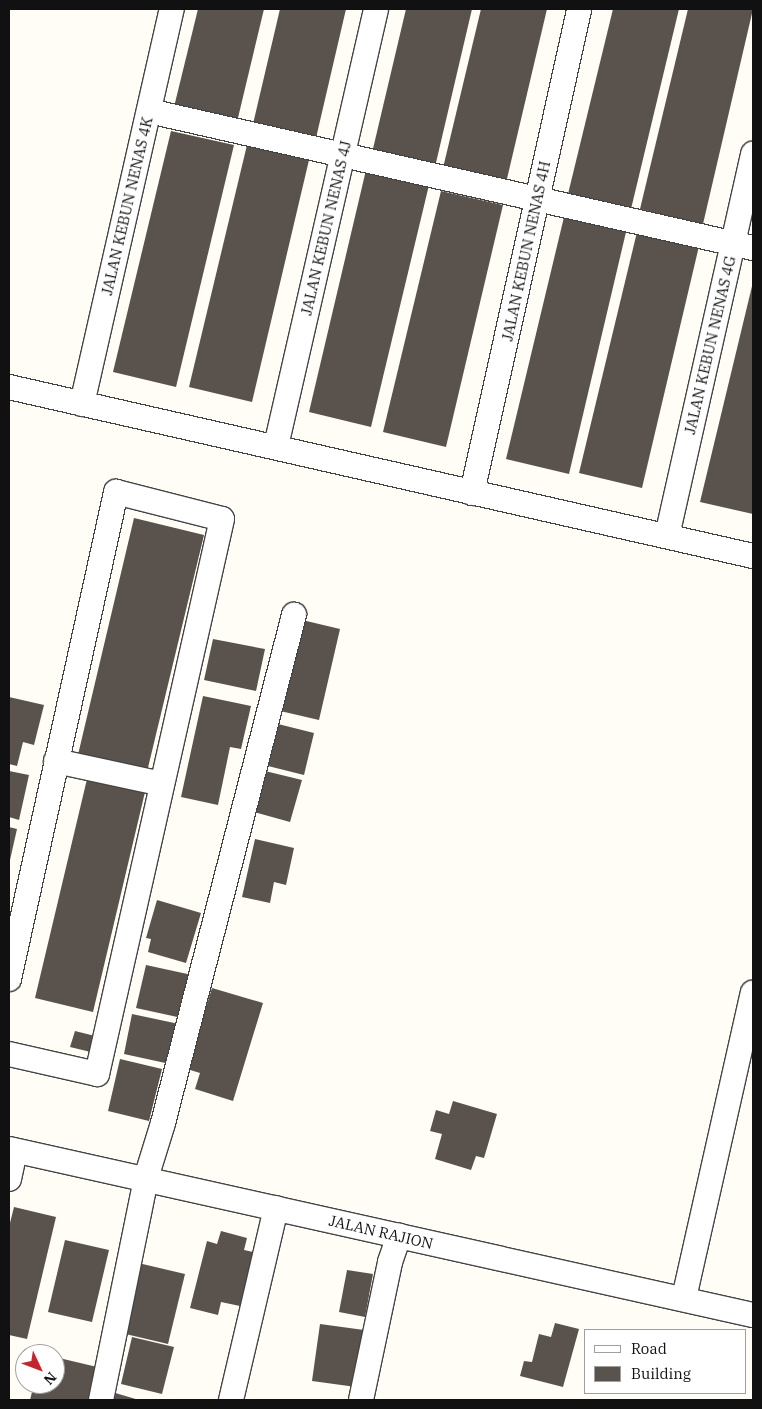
<!DOCTYPE html>
<style>
body{margin:0}
#map{position:relative;width:762px;height:1409px;overflow:hidden;background:#fffdf5;font-family:"IBM Plex Serif",serif}
div>[style]{position:absolute}
.building>*{inset:0;background:#5a524d}
.roads{filter:drop-shadow(1px 0 #444) drop-shadow(-1px 0 #444) drop-shadow(0 1px #444) drop-shadow(0 -1px #444)}
.minor>*{height:24px;margin:-12px;padding:0 12px;transform-origin:12px;border-radius:12px;background:#fff}
span{translate:-50% -50%;white-space:nowrap;text-align:center;line-height:1.15;-webkit-text-stroke:5px #fff;paint-order:stroke}
.street-label{font-size:15px;color:#111}
.frame{position:absolute;inset:0;border:10px solid #111;pointer-events:none}
.legend{position:absolute;left:584px;top:1329px;width:162px;height:65px;box-sizing:border-box;background:#fff;border:1px solid #a0a0a0;margin:0;padding:6px 9px;list-style:none;font-size:15px;color:#111}
.legend li{display:flex;align-items:center;gap:10px;height:25px}
.legend b{width:25px;border:1px solid #a0a0a0}
.north{position:absolute;left:15px;top:1344px;width:50px;height:50px;box-sizing:border-box;background:#fff;border:1px solid #a0a0a0;border-radius:50%;rotate:133deg;font-size:14px;font-weight:700;line-height:20px;text-align:center;color:#111}
.north::after{content:'';display:block;margin:auto;width:18px;height:22px;background:#c4262e;clip-path:polygon(50% 0,100% 100%,50% 72%,0 100%)}
</style>
<div id="map">
<div class="building">
<i style="clip-path:polygon(198px 9px,264px 9px,237px 122px,174px 107px)"></i>
<i style="clip-path:polygon(280px 9px,346px 9px,316px 138px,253px 124px)"></i>
<i style="clip-path:polygon(406px 9px,472px 9px,435px 167px,372px 153px)"></i>
<i style="clip-path:polygon(481px 9px,547px 9px,506px 183px,443px 168px)"></i>
<i style="clip-path:polygon(613px 9px,679px 9px,631px 209px,568px 194px)"></i>
<i style="clip-path:polygon(688px 9px,753px 9px,703px 224px,640px 209px)"></i>
<i style="clip-path:polygon(171px 131px,234px 145px,176px 387px,113px 372px)"></i>
<i style="clip-path:polygon(247px 145px,309px 160px,252px 402px,189px 387px)"></i>
<i style="clip-path:polygon(366px 170px,429px 185px,371px 427px,309px 412px)"></i>
<i style="clip-path:polygon(441px 191px,503px 205px,446px 447px,383px 432px)"></i>
<i style="clip-path:polygon(564px 217px,626px 232px,569px 474px,506px 459px)"></i>
<i style="clip-path:polygon(637px 232px,699px 246px,642px 488px,579px 473px)"></i>
<i style="clip-path:polygon(753px 282px,753px 514px,700px 502px)"></i>
<i style="clip-path:polygon(134px 518px,204px 535px,146px 776px,77px 759px)"></i>
<i style="clip-path:polygon(298px 619px,340px 629px,319px 720px,276px 710px)"></i>
<i style="clip-path:polygon(213px 639px,265px 649px,256px 691px,204px 680px)"></i>
<i style="clip-path:polygon(203px 696px,251px 706px,241px 749px,230px 747px,218px 805px,181px 797px)"></i>
<i style="clip-path:polygon(9px 697px,44px 705px,34px 745px,23px 742px,17px 766px,9px 764px)"></i>
<i style="clip-path:polygon(274px 723px,314px 733px,304px 775px,264px 765px)"></i>
<i style="clip-path:polygon(9px 771px,29px 775px,19px 820px,9px 817px)"></i>
<i style="clip-path:polygon(265px 771px,302px 780px,290px 822px,254px 812px)"></i>
<i style="clip-path:polygon(87px 779px,145px 792px,93px 1012px,35px 998px)"></i>
<i style="clip-path:polygon(9px 827px,17px 829px,10px 860px,9px 860px)"></i>
<i style="clip-path:polygon(255px 839px,294px 848px,286px 885px,274px 882px,270px 903px,242px 897px)"></i>
<i style="clip-path:polygon(157px 900px,201px 913px,186px 963px,148px 952px,151px 939px,146px 938px)"></i>
<i style="clip-path:polygon(146px 965px,192px 975px,182px 1018px,136px 1008px)"></i>
<i style="clip-path:polygon(212px 988px,263px 1003px,233px 1101px,195px 1089px,200px 1073px,187px 1069px)"></i>
<i style="clip-path:polygon(132px 1014px,179px 1024px,170px 1064px,124px 1054px)"></i>
<i style="clip-path:polygon(75px 1031px,103px 1038px,99px 1054px,70px 1047px)"></i>
<i style="clip-path:polygon(120px 1059px,162px 1069px,149px 1121px,108px 1111px)"></i>
<i style="clip-path:polygon(453px 1101px,497px 1114px,484px 1158px,476px 1156px,471px 1170px,435px 1159px,442px 1134px,430px 1131px,436px 1110px,449px 1114px)"></i>
<i style="clip-path:polygon(14px 1207px,56px 1217px,27px 1339px,9px 1335px,9px 1227px)"></i>
<i style="clip-path:polygon(221px 1231px,247px 1238px,244px 1250px,253px 1252px,240px 1306px,221px 1302px,218px 1315px,190px 1308px,207px 1241px,217px 1244px)"></i>
<i style="clip-path:polygon(65px 1240px,109px 1250px,92px 1322px,48px 1312px)"></i>
<i style="clip-path:polygon(134px 1262px,185px 1274px,168px 1344px,117px 1332px)"></i>
<i style="clip-path:polygon(347px 1270px,373px 1274px,365px 1317px,339px 1312px)"></i>
<i style="clip-path:polygon(555px 1323px,579px 1329px,563px 1387px,520px 1376px,524px 1361px,532px 1362px,539px 1334px,551px 1337px)"></i>
<i style="clip-path:polygon(320px 1324px,364px 1330px,356px 1387px,312px 1381px)"></i>
<i style="clip-path:polygon(132px 1337px,174px 1347px,162px 1394px,121px 1384px)"></i>
<i style="clip-path:polygon(55px 1357px,97px 1367px,89px 1400px,30px 1400px,34px 1384px,55px 1384px)"></i>
<i style="clip-path:polygon(112px 1392px,139px 1400px,110px 1400px)"></i>
</div>
<div class="roads">
<div class="minor">
<i style="left:149px;top:111px;width:619px;rotate:12.78deg"></i>
<i style="left:9px;top:387px;width:763px;rotate:12.8deg"></i>
<i style="left:82px;top:404px;width:405px;rotate:-77.2deg"></i>
<i style="left:276px;top:446px;width:448px;rotate:-77.1deg"></i>
<i style="left:472px;top:493px;width:496px;rotate:-77.5deg"></i>
<i style="left:667px;top:536px;width:392px;rotate:-77.3deg"></i>
<i style="left:56px;top:761px;width:108px;rotate:12.2deg"></i>
<i style="left:9px;top:979px;width:499px;rotate:-77.6deg"></i>
<i style="left:116px;top:492px;width:109px;rotate:14.3deg"></i>
<i style="left:222px;top:519px;width:569px;rotate:102.69deg"></i>
<i style="left:97px;top:1074px;width:90px;rotate:-167.2deg"></i>
<i style="left:9px;top:1149px;width:762px;rotate:12.58deg"></i>
<i style="left:9px;top:1179px;width:29px;rotate:-78deg"></i>
<i style="left:684px;top:1298px;width:313px;rotate:-77.3deg"></i>
<i style="left:101px;top:1400px;width:227px;rotate:-78.5deg"></i>
<i style="left:146px;top:1178px;width:58px;rotate:-72.8deg"></i>
<i style="left:163px;top:1123px;width:525px;rotate:-75.54deg"></i>
<i style="left:231px;top:1400px;width:197px;rotate:-76.8deg"></i>
<i style="left:361px;top:1400px;width:141px;rotate:-78.1deg"></i>
<i style="left:390px;top:1262px;width:28px;rotate:-71deg"></i>
</div>
</div>
<div class="street-label">
<span style="left:127px;top:206px;rotate:-77deg">JALAN KEBUN NENAS 4K</span>
<span style="left:326px;top:228px;rotate:-77deg">JALAN KEBUN NENAS 4J</span>
<span style="left:526px;top:251px;rotate:-78deg">JALAN KEBUN NENAS 4H</span>
<span style="left:710px;top:345px;rotate:-77deg">JALAN KEBUN NENAS 4G</span>
<span style="left:381px;top:1232px;rotate:13deg">JALAN RAJION</span>
</div>
<div class="frame"></div>
<ul class="legend">
<li><b style="height:6px;background:#fff"></b>Road</li>
<li><b style="height:14px;background:#5a524d"></b>Building</li>
</ul>
<div class="north">N</div>
</div>
